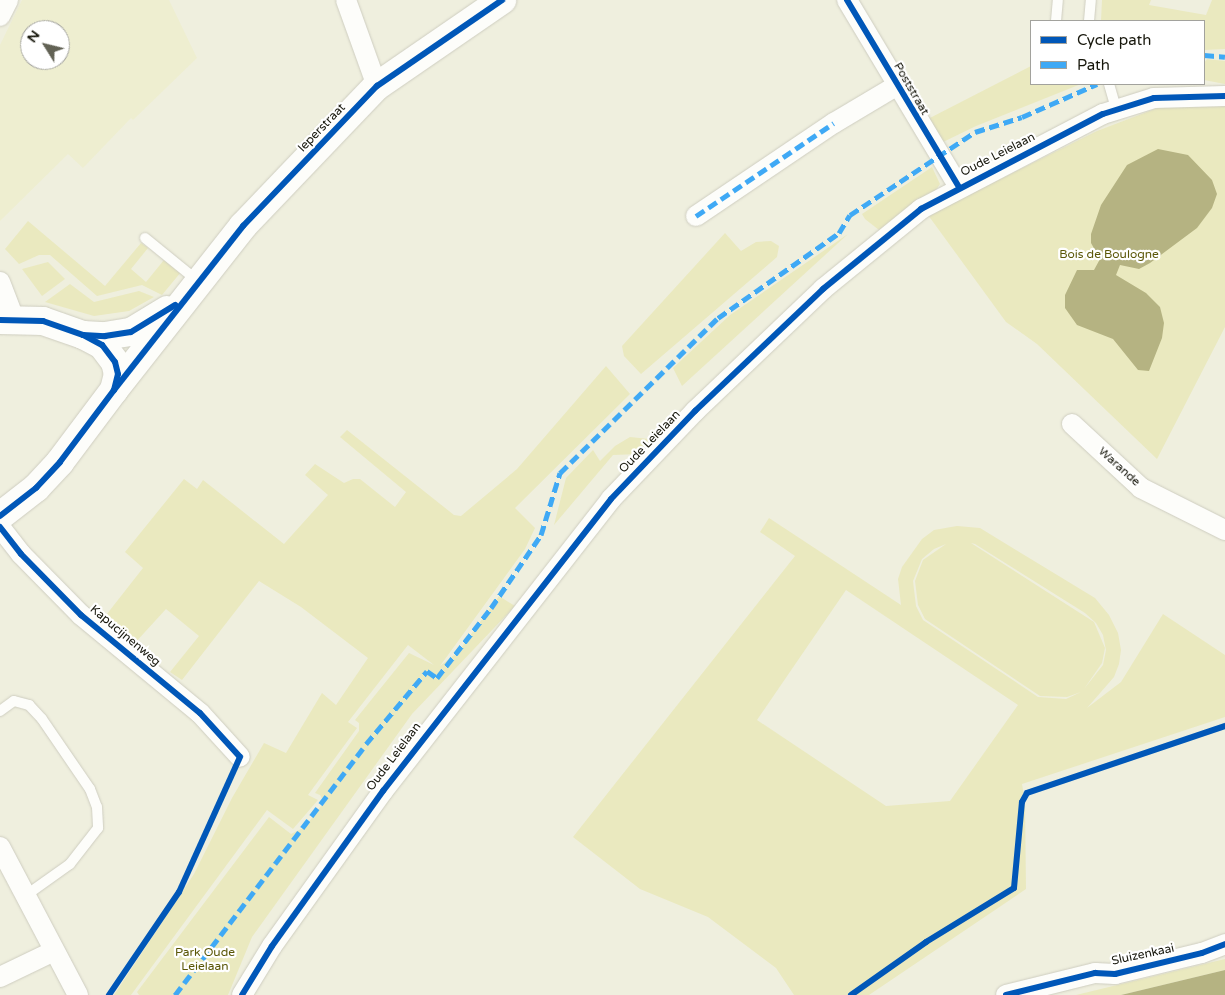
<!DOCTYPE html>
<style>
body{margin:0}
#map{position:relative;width:1225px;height:995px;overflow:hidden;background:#efefde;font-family:"Varela Round",sans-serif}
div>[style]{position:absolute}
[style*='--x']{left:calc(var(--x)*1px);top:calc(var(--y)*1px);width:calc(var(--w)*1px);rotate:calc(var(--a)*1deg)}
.built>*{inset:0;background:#eeeed0}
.green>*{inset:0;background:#eae9bf}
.water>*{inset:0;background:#b5b382}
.roads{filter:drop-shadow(0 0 1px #cecdc0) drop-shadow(0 0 1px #cecdc0)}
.lane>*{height:10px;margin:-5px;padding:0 5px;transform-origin:5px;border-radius:5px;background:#fdfdfa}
.street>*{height:20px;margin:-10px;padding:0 10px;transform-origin:10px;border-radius:10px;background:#fdfdfa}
.secondary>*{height:28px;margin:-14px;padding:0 14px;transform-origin:14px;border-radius:14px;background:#fdfdfa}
.quiet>*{height:5px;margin-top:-2.5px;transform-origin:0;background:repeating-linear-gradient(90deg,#3fa9f5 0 10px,transparent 0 15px)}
.cycleway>*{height:6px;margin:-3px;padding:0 3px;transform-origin:3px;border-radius:3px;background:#0057b8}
span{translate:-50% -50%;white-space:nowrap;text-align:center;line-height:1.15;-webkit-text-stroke:4.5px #fff;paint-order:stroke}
.street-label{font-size:12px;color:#16160b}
.park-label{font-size:12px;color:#5b5708}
.legend{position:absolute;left:1030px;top:20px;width:175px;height:65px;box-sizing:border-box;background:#fff;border:1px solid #a2a29d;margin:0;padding:6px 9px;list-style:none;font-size:15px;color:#16160b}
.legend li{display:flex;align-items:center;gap:10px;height:25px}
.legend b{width:25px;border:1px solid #a2a29d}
.north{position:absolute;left:20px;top:20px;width:50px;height:50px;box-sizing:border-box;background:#fff;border:1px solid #a2a29d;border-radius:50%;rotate:306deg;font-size:14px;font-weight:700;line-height:20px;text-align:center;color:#16160b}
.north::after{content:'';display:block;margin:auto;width:18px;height:22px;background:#626255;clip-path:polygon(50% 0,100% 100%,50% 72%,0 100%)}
</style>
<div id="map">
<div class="built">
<div style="clip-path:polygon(evenodd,22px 0,169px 0,197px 58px,133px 120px,131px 118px,83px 168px,68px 154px,0 221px,0 45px,22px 0,30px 30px,60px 30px,60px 60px,30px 60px,30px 30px)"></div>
</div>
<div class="green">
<div style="clip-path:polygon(1102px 0,1151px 0,1149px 5px,1206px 15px,1212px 0,1225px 0,1225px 49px,1204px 50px,1204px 21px,1101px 21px)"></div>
<div style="clip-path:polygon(1207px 59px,1225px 61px,1225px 84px,1204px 80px,1204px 63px)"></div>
<div style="clip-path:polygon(1031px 66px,1031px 84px,1081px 84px,976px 126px,939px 144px,924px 121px)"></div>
<div style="clip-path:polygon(1225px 104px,1225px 327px,1157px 459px,1037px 344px,1006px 322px,928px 215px,1097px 131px,1160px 107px)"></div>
<div style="clip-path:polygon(932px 167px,940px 184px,934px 193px,879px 230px,865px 219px,862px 214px)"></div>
<div style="clip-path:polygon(28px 221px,105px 286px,141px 243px,148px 248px,131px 269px,146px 282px,164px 260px,181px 272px,162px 295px,142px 285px,97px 296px,50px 255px,39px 255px,19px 264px,5px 249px)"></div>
<div style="clip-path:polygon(725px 233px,741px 251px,756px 242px,771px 241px,779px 246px,777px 257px,641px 374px,624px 356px,622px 346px)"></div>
<div style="clip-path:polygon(848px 234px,682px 386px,673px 368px,730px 315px)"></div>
<div style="clip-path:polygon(48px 262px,65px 279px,42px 296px,22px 269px)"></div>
<div style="clip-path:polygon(70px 284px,94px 302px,139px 291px,154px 297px,129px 311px,94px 316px,45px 302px)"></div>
<div style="clip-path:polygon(606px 366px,630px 394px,515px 508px,535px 528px,525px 549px,440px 666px,458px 652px,499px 596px,515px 606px,412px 714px,252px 937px,228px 995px,139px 995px,137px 992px,269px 817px,291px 834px,305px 827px,324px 802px,320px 795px,315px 793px,359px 731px,359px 723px,355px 720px,409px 653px,434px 665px,408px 645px,348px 722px,357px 728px,308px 795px,318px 800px,293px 829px,267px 810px,131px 995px,114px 995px,194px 874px,232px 798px,264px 743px,286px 753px,322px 693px,336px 705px,368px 658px,301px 607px,259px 581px,182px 680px,170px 672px,199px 636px,166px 609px,134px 644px,103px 619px,143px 568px,125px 552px,184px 479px,197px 489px,203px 480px,284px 544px,328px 495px,305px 475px,315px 464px,344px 483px,353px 479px,360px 479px,395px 507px,406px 492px,340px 437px,347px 430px,454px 515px,461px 516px,517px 469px)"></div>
<div style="clip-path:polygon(630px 437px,649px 439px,640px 454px,613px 455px,554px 525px,566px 478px,593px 450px,600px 461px,615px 446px)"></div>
<div style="clip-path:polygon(evenodd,769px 518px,901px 605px,898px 579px,902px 567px,922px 539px,934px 530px,957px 526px,980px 528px,1095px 598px,1109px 615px,1118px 633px,1121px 650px,1119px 664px,1114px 677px,1087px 708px,1121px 682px,1163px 614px,1225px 655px,1225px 717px,1022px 784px,1025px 802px,1026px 889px,869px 995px,794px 995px,776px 968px,708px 917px,640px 889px,573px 837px,795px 556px,760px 532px,769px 518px,971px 543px,975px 544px,1085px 613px,1096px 623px,1103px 635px,1106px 650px,1103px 665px,1084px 689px,1102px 663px,1105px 648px,1094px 622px,971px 543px,769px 518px,946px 544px,923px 560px,915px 581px,918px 605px,925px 619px,1040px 696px,1067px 697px,1081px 692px,1066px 699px,1038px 697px,923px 620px,916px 606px,913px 581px,922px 559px,934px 549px,946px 544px,769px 518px,846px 590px,1018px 705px,950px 801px,886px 806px,757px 720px,846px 590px)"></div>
<div style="clip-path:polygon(1225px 959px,1225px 970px,1121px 995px,1076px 995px)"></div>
</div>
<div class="water">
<div style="clip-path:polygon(1158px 149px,1188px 155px,1212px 180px,1217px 194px,1212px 208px,1197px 228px,1150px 263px,1139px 269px,1120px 265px,1116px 275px,1146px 293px,1160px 307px,1164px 323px,1162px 338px,1149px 371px,1138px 370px,1113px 339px,1077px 325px,1065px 308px,1065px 295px,1077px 270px,1094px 270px,1100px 259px,1091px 243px,1091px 234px,1101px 205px,1127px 165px)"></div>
<div style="clip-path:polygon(1225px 970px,1225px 995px,1121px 995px)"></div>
</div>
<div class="roads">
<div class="lane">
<div style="--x:1056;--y:21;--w:21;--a:-85"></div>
<div style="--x:1089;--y:21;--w:21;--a:-85"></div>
<div style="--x:1109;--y:84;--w:26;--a:74"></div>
<div style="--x:145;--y:238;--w:68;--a:39.1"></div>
<div style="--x:0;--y:711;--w:17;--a:-36"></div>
<div style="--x:14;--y:701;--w:16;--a:15"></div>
<div style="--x:29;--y:705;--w:19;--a:47"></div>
<div style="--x:42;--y:719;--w:85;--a:55.6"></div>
<div style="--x:90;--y:789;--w:19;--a:69"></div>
<div style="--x:97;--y:807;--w:21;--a:87"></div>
<div style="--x:98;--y:828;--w:46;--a:127.9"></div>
<div style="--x:70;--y:864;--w:55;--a:144.6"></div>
</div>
<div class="street">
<div style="--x:346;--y:0;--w:91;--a:70.2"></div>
<div style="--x:847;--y:0;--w:218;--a:59.1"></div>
<div style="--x:0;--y:16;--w:18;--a:-63"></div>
<div style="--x:696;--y:216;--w:166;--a:-34"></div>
<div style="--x:834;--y:123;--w:72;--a:-30.8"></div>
<div style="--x:0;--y:282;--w:40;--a:69"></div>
<div style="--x:1072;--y:424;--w:94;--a:42.8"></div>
<div style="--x:1141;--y:488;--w:94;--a:26.6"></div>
<div style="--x:0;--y:527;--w:34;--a:52"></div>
<div style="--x:21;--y:554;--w:86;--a:45.5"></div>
<div style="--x:81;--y:615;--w:154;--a:39.5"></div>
<div style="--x:200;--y:713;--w:59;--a:47.7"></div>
<div style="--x:0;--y:847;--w:167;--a:62.2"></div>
<div style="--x:0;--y:977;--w:60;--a:-25.7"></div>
<div style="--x:242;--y:995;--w:57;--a:-58.5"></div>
<div style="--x:272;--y:946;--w:191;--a:-54.4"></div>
<div style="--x:383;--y:791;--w:370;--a:-52"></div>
<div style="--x:611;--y:499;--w:122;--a:-46.3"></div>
<div style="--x:695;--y:411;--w:177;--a:-43.6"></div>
<div style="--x:823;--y:289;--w:127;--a:-39.2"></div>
<div style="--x:921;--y:209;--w:205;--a:-27.6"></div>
<div style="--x:1103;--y:114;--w:53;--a:-17.4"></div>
<div style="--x:1154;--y:98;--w:71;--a:-1.6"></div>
<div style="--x:1006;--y:995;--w:92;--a:-13.9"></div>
<div style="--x:1095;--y:973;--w:20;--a:3"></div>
<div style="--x:1115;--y:974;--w:89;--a:-13.6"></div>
<div style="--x:1202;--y:953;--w:25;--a:-21"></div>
</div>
<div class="secondary">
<div style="--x:0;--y:320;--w:43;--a:1.3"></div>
<div style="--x:43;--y:321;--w:42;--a:19.3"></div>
<div style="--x:83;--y:335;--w:22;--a:3"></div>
<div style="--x:105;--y:336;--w:26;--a:-9"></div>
<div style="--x:131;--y:332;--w:42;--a:-31.4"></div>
<div style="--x:114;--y:390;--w:209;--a:-51.8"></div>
<div style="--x:243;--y:226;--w:194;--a:-46.3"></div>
<div style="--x:377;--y:86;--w:152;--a:-34.5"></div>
<div style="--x:0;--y:516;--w:46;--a:-37.9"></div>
<div style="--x:36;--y:488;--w:35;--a:-47"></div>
<div style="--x:60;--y:462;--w:90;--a:-53.1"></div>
<div style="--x:114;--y:390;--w:16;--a:-76"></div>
<div style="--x:118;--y:374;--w:12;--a:-104"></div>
<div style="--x:115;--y:362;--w:21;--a:-127"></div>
<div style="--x:102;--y:345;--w:21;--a:-152"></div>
</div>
</div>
<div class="quiet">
<div style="--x:1204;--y:55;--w:21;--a:5"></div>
<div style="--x:696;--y:216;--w:166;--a:-34"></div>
<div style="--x:175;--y:995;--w:315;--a:-52.7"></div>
<div style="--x:366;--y:744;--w:95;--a:-50.1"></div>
<div style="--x:427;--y:671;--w:12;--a:35"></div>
<div style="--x:437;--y:678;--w:88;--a:-52.4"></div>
<div style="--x:491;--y:608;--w:88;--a:-55.6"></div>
<div style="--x:541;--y:535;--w:65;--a:-73"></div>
<div style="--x:560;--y:473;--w:221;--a:-44.5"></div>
<div style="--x:718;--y:318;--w:148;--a:-35.1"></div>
<div style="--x:839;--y:233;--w:21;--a:-59"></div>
<div style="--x:850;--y:215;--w:150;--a:-33.6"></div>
<div style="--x:975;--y:132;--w:49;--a:-17.7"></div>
<div style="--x:1022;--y:117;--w:82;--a:-23.7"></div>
</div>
<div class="cycleway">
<div style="--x:847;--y:0;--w:218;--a:59.1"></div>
<div style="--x:0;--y:320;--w:43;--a:1.3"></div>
<div style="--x:43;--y:321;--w:42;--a:19.3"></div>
<div style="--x:83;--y:335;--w:22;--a:3"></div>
<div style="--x:105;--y:336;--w:26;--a:-9"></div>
<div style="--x:131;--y:332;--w:52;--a:-31.5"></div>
<div style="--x:114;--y:390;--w:209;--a:-51.8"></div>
<div style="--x:243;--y:226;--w:194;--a:-46.3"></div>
<div style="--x:377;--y:86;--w:152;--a:-34.5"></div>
<div style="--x:0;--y:516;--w:46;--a:-37.9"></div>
<div style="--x:36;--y:488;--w:35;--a:-47"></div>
<div style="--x:60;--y:462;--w:90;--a:-53.1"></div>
<div style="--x:114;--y:390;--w:16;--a:-76"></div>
<div style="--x:118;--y:374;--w:12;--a:-104"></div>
<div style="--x:115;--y:362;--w:21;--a:-127"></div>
<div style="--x:102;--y:345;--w:21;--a:-152"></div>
<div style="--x:0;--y:527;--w:34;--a:52"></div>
<div style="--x:21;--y:554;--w:86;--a:45.5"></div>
<div style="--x:81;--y:615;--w:154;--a:39.5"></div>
<div style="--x:200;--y:713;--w:59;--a:47.7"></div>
<div style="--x:240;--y:757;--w:148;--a:114.3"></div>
<div style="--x:179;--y:892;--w:125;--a:124.2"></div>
<div style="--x:242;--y:995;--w:57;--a:-58.5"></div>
<div style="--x:272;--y:946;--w:191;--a:-54.4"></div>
<div style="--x:383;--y:791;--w:370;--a:-52"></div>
<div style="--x:611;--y:499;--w:122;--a:-46.3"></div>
<div style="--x:695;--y:411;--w:177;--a:-43.6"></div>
<div style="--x:823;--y:289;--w:127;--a:-39.2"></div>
<div style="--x:921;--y:209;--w:205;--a:-27.6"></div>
<div style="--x:1103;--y:114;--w:53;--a:-17.4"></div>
<div style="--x:1154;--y:98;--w:71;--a:-1.6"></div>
<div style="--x:851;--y:995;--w:92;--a:-35.2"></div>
<div style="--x:926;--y:942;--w:103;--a:-31.5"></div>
<div style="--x:1014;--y:888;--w:86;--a:-84.7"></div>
<div style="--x:1022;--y:802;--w:10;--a:-61"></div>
<div style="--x:1027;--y:793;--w:209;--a:-18.7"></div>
<div style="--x:1006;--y:995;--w:92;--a:-13.9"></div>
<div style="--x:1095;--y:973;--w:20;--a:3"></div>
<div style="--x:1115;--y:974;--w:89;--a:-13.6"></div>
<div style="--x:1202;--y:953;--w:25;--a:-21"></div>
</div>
<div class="street-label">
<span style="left:911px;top:89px;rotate:60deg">Poststraat</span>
<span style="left:322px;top:128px;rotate:-46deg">Ieperstraat</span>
<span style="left:998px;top:155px;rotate:-27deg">Oude Leielaan</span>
<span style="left:650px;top:442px;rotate:-46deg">Oude Leielaan</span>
<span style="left:1119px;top:467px;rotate:42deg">Warande</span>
<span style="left:125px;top:636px;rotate:40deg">Kapucijnenweg</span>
<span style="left:394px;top:757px;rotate:-53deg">Oude Leielaan</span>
<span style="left:1143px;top:955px;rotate:-12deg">Sluizenkaai</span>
</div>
<div class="park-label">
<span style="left:1109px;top:255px">Bois de Boulogne</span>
<span style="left:205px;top:960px">Park Oude<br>Leielaan</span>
</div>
<ul class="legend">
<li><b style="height:6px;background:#0057b8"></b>Cycle path</li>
<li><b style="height:6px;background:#3fa9f5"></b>Path</li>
</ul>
<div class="north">N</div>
</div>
